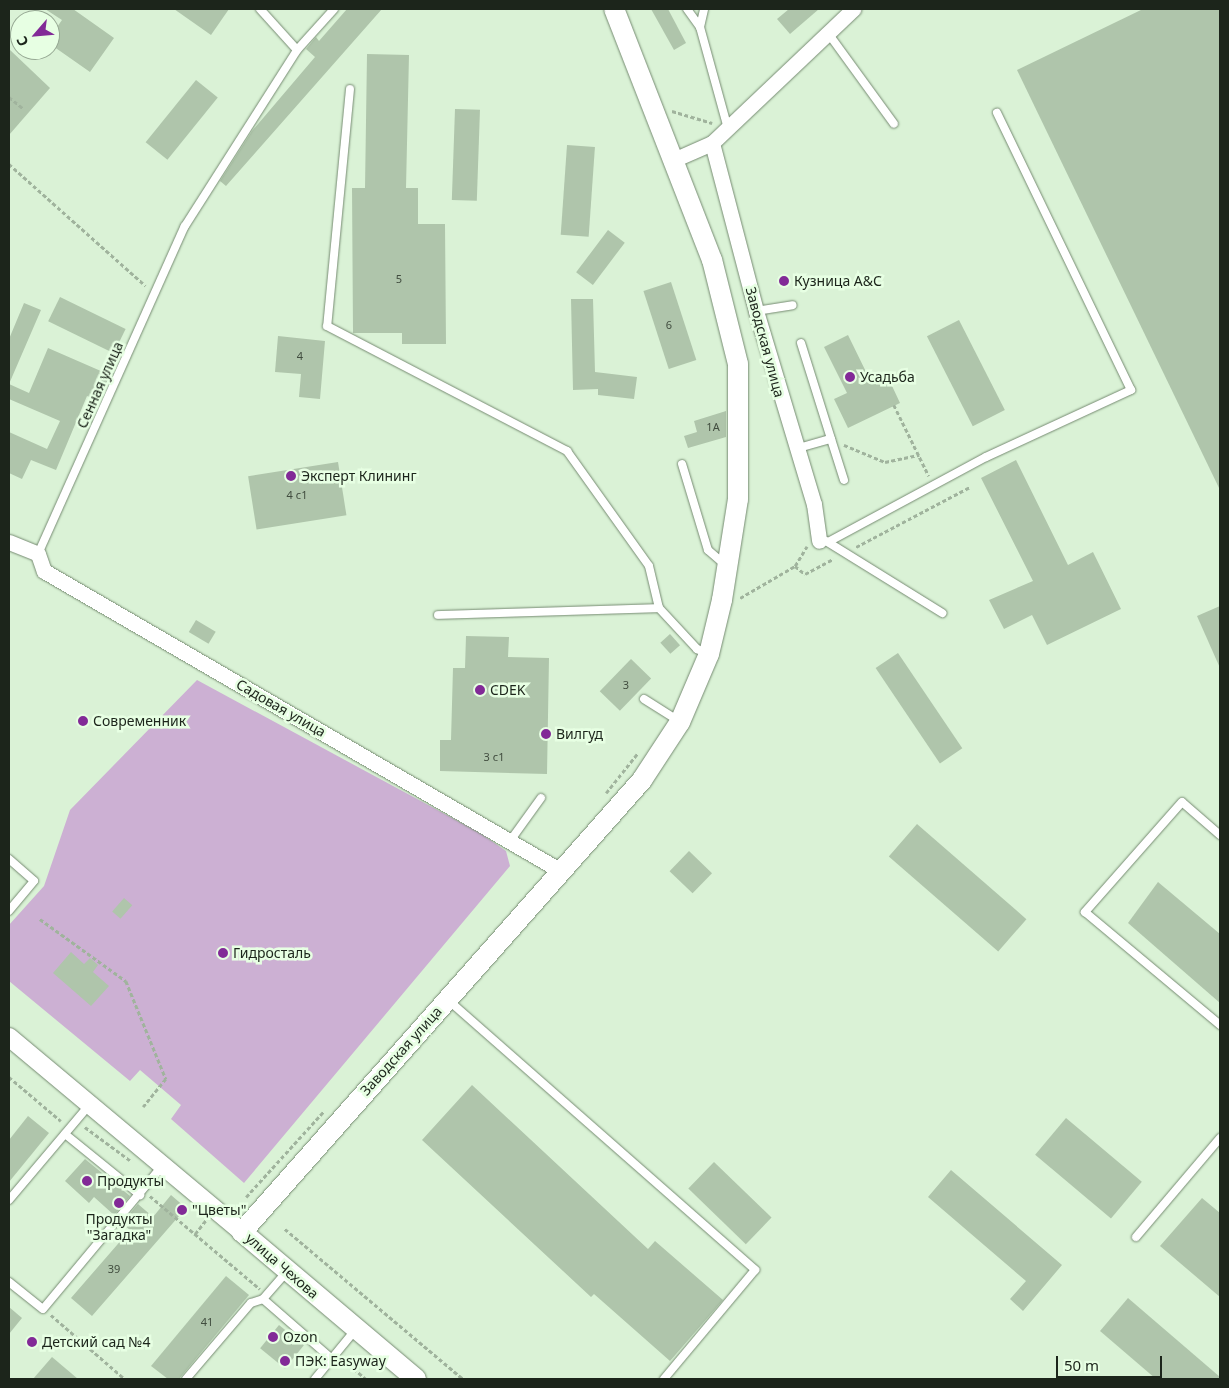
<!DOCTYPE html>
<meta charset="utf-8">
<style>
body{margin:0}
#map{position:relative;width:1229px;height:1388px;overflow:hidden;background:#daf2d6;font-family:"Noto Sans",sans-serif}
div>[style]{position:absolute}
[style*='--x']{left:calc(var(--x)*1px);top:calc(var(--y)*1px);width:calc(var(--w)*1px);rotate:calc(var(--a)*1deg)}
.green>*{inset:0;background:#ccb0d3}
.building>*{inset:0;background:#afc5ab;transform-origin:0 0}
.path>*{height:2.5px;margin-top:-1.25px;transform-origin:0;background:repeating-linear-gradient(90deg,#a0b39d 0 4px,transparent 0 6.5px)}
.roads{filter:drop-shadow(0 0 1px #768b72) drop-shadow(0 0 1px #768b72)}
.service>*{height:8px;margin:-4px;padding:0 4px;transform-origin:4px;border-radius:4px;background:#fff}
.minor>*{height:15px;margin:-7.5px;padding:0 7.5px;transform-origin:7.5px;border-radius:7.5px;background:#fff}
.tertiary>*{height:18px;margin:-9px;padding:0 9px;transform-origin:9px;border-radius:9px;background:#fff}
.secondary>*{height:20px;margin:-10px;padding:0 10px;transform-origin:10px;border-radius:10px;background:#fff}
.dots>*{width:14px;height:14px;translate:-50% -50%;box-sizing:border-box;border:2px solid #e7ffe3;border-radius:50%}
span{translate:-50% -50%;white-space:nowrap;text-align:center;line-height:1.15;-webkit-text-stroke:5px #e7ffe3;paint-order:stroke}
.number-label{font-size:11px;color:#414d3f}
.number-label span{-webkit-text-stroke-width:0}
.poi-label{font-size:14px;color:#1c251b}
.left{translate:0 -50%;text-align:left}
.street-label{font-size:14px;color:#1c251b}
.frame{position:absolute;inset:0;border:10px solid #1c251b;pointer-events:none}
.north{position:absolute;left:10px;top:10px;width:50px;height:50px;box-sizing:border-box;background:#e7ffe3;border:1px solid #96a893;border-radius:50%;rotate:243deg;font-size:14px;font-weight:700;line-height:20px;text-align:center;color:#1c251b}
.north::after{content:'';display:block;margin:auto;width:18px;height:22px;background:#822a97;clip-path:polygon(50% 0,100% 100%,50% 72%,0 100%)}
.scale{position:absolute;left:1056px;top:1356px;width:106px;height:22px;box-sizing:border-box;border:2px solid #1c251b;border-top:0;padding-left:6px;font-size:15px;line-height:18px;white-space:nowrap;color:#1c251b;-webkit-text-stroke:4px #e7ffe3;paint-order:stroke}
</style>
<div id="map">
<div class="green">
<div style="clip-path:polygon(197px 680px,480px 833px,506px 851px,510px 866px,244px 1183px,171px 1119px,181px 1105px,140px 1070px,130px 1081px,9px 981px,9px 925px,44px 886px,70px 810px)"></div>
</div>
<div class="building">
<div style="clip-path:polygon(45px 9px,73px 9px,114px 38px,90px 72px,50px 44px,50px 37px,62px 20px)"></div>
<div style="clip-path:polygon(174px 9px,229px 9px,211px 35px)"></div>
<div style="clip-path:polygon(347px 9px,382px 9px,226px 186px,220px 181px,252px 131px,315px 57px,306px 49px,316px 37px,319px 41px)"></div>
<div style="clip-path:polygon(651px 9px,668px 9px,686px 43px,674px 50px)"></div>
<div style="clip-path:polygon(789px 9px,819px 9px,790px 34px,777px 19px)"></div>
<div style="clip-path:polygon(1143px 9px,1220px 9px,1220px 490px,1017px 70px)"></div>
<div style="clip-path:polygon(9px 49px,50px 88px,9px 135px)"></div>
<div style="clip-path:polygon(367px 54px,409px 55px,406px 188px,418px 188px,418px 224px,445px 224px,446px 344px,402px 344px,402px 333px,353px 333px,352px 188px,365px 188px)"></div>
<div style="left:196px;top:80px;width:28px;height:80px;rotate:39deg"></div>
<div style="left:455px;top:109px;width:25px;height:91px;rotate:2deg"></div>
<div style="left:567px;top:145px;width:28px;height:90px;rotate:4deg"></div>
<div style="left:608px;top:230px;width:21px;height:53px;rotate:37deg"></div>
<div style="left:671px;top:282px;width:82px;height:29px;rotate:72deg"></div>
<div style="left:60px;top:297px;width:73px;height:27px;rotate:26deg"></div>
<div style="clip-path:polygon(571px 299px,593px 299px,595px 372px,637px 377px,634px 399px,598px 395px,598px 389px,573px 390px)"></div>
<div style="clip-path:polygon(24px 303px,41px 310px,9px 384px,29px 393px,48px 348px,110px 375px,99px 401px,87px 396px,56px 470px,31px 460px,22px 479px,9px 473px,9px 432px,47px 449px,60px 421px,9px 399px,9px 339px)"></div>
<div style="left:959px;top:320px;width:101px;height:36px;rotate:63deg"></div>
<div style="clip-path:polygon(848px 335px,870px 380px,886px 373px,900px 403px,848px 428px,834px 399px,847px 393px,824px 347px)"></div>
<div style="clip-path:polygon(278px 336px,325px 341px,320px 399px,299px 397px,301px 374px,275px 372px)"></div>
<div style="clip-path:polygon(726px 411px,726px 437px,688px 448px,684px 436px,697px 432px,694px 421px)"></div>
<div style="clip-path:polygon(1016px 460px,1068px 565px,1093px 552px,1121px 609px,1047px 645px,1032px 615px,1004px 629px,989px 600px,1033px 581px,981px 478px)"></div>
<div style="left:338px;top:462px;width:54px;height:91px;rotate:81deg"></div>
<div style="clip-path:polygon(1220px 606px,1220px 668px,1197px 616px)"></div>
<div style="left:196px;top:620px;width:23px;height:14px;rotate:31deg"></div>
<div style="left:670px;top:634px;width:15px;height:13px;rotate:48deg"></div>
<div style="clip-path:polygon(466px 636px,509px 637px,508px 657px,549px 658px,547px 774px,440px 771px,440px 740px,451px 740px,453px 668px,465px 668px)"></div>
<div style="left:898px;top:653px;width:115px;height:27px;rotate:56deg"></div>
<div style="left:631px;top:659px;width:28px;height:45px;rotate:44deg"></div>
<div style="left:917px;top:824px;width:145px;height:43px;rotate:41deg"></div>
<div style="left:689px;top:851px;width:32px;height:28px;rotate:44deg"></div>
<div style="clip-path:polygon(1158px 882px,1220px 934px,1220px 1003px,1128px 923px)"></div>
<div style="left:124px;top:898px;width:11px;height:18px;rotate:41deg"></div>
<div style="clip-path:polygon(71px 952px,84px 964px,90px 958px,98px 965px,93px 972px,109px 986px,91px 1006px,53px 973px)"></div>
<div style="clip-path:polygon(472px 1085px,648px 1249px,655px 1241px,723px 1300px,670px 1361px,594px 1294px,591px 1297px,422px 1140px)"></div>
<div style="clip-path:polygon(28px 1116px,49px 1133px,9px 1182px,9px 1140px)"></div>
<div style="left:1066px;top:1118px;width:99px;height:48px;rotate:40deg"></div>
<div style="clip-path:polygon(85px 1159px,130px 1196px,114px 1215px,94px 1197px,89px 1203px,65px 1181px)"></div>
<div style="left:714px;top:1162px;width:80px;height:37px;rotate:44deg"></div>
<div style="clip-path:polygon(951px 1170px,1062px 1265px,1023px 1311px,1010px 1299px,1026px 1281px,928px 1197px)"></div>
<div style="clip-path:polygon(171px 1195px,186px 1208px,92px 1316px,71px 1298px,130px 1230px,122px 1223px,138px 1204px,153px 1217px)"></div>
<div style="clip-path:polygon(1202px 1198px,1220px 1213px,1220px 1297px,1160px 1246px)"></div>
<div style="clip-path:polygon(226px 1276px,249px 1295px,179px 1379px,168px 1379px,151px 1366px)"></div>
<div style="clip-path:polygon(1128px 1298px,1220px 1377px,1220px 1379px,1156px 1379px,1100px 1331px)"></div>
<div style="clip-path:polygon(9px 1307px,22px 1318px,9px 1334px)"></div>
<div style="left:279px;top:1325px;width:32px;height:30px;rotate:39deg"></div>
<div style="clip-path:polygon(52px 1357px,78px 1379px,33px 1379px)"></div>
</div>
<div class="path">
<div style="--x:9;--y:97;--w:19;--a:39"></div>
<div style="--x:672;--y:111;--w:42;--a:16.7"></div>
<div style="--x:9;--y:164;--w:183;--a:41.7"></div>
<div style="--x:894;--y:405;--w:79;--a:63.8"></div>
<div style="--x:844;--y:445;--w:44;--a:22.5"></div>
<div style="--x:885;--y:462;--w:35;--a:-12"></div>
<div style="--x:856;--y:547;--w:129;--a:-27.8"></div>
<div style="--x:795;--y:566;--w:13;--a:39"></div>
<div style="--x:805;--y:574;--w:32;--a:-28"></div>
<div style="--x:740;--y:598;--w:64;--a:-30.2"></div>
<div style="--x:795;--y:566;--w:23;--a:-59"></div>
<div style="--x:606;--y:793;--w:50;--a:-51.5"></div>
<div style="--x:40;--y:919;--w:106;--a:35.8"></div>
<div style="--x:126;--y:981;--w:106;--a:67.8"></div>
<div style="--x:166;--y:1079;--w:36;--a:129"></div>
<div style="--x:9;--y:1077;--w:68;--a:40.2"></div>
<div style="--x:85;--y:1127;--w:57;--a:36.5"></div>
<div style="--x:150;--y:1196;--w:144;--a:40.2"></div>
<div style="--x:246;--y:1197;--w:116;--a:-47.8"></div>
<div style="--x:285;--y:1229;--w:233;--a:40.1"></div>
<div style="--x:195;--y:1234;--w:18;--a:-52"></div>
<div style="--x:51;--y:1315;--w:98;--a:40.9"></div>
<div style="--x:344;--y:1360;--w:29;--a:41"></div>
</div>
<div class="roads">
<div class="service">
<div style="--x:260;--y:9;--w:55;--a:47.9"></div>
<div style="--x:687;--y:9;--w:22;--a:54"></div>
<div style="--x:700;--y:27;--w:106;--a:74.6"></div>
<div style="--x:700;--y:27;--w:18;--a:-77"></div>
<div style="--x:828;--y:33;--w:112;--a:54"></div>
<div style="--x:350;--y:89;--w:238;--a:95.5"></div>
<div style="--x:327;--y:326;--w:271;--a:27.5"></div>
<div style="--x:567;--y:451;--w:141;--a:54.5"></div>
<div style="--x:649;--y:566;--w:43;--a:76.6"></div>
<div style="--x:659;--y:608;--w:56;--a:47.2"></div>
<div style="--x:697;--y:649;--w:13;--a:23"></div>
<div style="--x:756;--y:311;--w:37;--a:-9"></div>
<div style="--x:801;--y:343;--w:101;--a:72.6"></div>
<div style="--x:795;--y:449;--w:37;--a:-16"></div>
<div style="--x:831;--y:439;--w:43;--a:72.4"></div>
<div style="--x:682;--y:464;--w:90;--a:73.2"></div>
<div style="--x:708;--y:550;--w:23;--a:41"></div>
<div style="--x:826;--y:541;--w:137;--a:31.8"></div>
<div style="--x:830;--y:541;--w:177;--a:-28.3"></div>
<div style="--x:986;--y:457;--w:160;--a:-24.8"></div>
<div style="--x:1131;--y:390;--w:308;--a:-115.8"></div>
<div style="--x:38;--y:554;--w:359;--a:-65.9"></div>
<div style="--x:185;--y:226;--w:209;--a:-57.5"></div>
<div style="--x:297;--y:50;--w:55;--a:-47.9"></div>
<div style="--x:438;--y:615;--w:221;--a:-1.8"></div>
<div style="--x:644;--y:699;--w:41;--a:32.2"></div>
<div style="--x:1220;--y:835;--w:50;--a:-139"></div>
<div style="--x:1182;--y:802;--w:147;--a:131.4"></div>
<div style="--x:1085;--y:912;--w:176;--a:39.9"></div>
<div style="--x:510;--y:841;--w:53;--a:-54.2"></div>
<div style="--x:9;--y:859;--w:33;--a:41"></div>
<div style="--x:34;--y:881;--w:39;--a:130"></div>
<div style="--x:448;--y:1000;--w:409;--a:41.3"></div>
<div style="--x:755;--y:1270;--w:142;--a:129.9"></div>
<div style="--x:65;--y:1134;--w:97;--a:39.1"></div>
<div style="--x:9;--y:1200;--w:126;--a:-49.8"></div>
<div style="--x:1136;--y:1237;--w:130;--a:-49.7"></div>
<div style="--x:9;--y:1282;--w:43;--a:38.5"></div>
<div style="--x:43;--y:1309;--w:187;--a:-50.2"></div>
<div style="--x:263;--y:1299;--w:91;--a:41"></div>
<div style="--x:186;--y:1379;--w:100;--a:-49.5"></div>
<div style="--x:251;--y:1303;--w:13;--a:-18"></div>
<div style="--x:263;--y:1299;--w:37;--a:-49"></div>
<div style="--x:315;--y:1379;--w:65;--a:-50.6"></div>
</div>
<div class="minor">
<div style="--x:712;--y:143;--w:174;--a:75.3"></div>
<div style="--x:756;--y:311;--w:202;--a:73.3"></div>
<div style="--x:814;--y:504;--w:37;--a:82"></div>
<div style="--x:671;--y:161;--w:45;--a:-23.7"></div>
<div style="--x:712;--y:143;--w:195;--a:-43.5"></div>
<div style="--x:9;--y:542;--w:31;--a:22"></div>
<div style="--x:38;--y:554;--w:18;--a:71"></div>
<div style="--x:44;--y:571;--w:598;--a:30.13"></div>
</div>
<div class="tertiary">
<div style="--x:9;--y:1037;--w:304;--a:39.9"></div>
</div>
<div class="secondary">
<div style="--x:416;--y:1379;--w:228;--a:-139.8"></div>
<div style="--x:242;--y:1232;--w:604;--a:-48.49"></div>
<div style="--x:642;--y:780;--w:69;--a:-56.8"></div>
<div style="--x:680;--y:722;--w:74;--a:-66.9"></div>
<div style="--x:709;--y:654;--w:56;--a:-76.5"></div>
<div style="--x:722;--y:600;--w:102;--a:-81"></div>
<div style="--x:738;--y:499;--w:135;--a:-90"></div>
<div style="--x:738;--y:364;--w:107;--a:-104"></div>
<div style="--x:712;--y:260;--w:269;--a:-111.3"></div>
</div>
</div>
<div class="dots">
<div style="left:784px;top:281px;background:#822a97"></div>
<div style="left:850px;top:377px;background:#822a97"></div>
<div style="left:291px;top:476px;background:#822a97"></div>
<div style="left:480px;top:690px;background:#822a97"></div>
<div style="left:83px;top:721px;background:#822a97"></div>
<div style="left:546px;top:734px;background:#822a97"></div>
<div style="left:223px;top:953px;background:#822a97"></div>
<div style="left:87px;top:1181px;background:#822a97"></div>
<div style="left:119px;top:1203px;background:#822a97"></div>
<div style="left:182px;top:1210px;background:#822a97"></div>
<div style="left:273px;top:1337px;background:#822a97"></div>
<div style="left:32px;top:1342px;background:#822a97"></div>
<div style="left:285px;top:1361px;background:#822a97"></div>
</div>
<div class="number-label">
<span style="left:399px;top:279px">5</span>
<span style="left:669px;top:325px">6</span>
<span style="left:300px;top:356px">4</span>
<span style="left:713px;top:427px">1А</span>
<span style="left:297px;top:495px">4 с1</span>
<span style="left:626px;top:685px">3</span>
<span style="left:494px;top:757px">3 с1</span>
<span style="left:114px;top:1269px">39</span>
<span style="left:207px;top:1322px">41</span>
</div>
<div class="poi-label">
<span class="left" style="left:794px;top:281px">Кузница А&amp;С</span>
<span class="left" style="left:860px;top:377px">Усадьба</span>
<span class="left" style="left:301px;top:476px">Эксперт Клининг</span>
<span class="left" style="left:490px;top:690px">CDEK</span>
<span class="left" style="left:93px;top:721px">Современник</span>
<span class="left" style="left:556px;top:734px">Вилгуд</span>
<span class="left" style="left:233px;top:953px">Гидросталь</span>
<span class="left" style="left:97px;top:1181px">Продукты</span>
<span class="left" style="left:192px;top:1210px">"Цветы"</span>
<span style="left:119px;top:1227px">Продукты<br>"Загадка"</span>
<span class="left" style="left:283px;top:1337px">Ozon</span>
<span class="left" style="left:42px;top:1342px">Детский сад №4</span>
<span class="left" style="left:295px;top:1361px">ПЭК: Easyway</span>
</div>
<div class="street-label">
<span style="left:765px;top:342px;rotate:75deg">Заводская улица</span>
<span style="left:100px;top:385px;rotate:-66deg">Сенная улица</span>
<span style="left:281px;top:708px;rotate:30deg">Садовая улица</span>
<span style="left:401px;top:1051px;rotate:-48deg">Заводская улица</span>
<span style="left:282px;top:1266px;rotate:41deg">улица Чехова</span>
</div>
<div class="frame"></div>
<div class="north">С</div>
<div class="scale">50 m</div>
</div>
